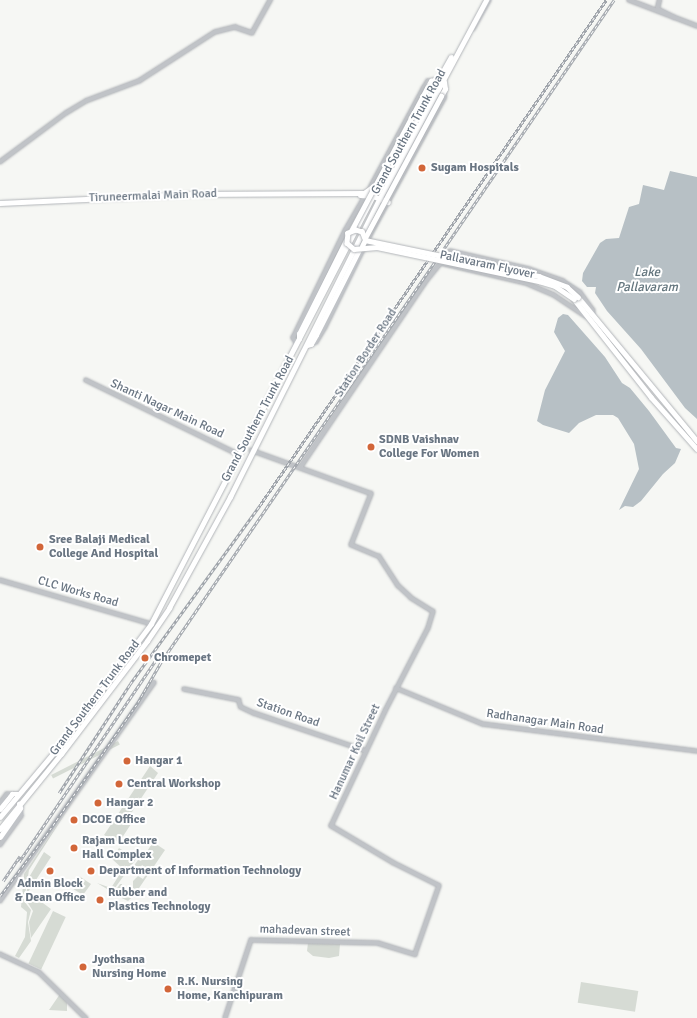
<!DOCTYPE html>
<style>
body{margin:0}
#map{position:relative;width:697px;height:1018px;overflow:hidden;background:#f6f7f4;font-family:Signika,sans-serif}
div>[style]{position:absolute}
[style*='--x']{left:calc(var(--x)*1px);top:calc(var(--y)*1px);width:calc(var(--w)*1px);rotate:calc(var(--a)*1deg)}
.green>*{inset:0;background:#d6dbd4;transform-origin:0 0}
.water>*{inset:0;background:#b7c0c5}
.roads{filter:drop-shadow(0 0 1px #b2b5b9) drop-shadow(0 0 1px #b2b5b9)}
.minor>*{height:3.5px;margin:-1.75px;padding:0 1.75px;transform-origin:1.75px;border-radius:1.75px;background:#c0c3c7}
.major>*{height:4.5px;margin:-2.25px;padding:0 2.25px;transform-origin:2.25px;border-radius:2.25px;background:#fff}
.rail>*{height:2.5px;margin-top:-1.25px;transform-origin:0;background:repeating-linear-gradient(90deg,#fff 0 3px,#a0a5ab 0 6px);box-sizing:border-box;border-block:1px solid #a0a5ab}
.bridges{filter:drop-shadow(0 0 1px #b2b5b9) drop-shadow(0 0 1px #b2b5b9)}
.major-bridge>*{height:4.5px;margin:-2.25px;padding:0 2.25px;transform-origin:2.25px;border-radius:2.25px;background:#fff}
.dots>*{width:11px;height:11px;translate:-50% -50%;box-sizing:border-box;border:2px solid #fff;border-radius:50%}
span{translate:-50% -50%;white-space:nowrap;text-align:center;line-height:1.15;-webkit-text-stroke:4px #fff;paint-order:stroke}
.street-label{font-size:12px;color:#697582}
.poi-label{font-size:12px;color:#697582;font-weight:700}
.left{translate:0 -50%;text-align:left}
.water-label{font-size:13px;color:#64767e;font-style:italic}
</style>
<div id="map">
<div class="green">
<div style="left:118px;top:741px;width:4px;height:75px;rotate:63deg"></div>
<div style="clip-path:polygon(150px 766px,158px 773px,128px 818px,133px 821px,118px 844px,104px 835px)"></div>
<div style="clip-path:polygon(72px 803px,29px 870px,24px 901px,31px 910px,28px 922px,31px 941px,19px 958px,15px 956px,25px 937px,27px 912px,21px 907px,24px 874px)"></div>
<div style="clip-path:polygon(153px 842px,165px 850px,135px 894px,128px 901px,113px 894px,120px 884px,122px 884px,122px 895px,133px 894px,133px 881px,138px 876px,143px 879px,149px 870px,142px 865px,138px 871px,133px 867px,138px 860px,141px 861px)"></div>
<div style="clip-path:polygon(119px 848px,136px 859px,112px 892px,97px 883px,111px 888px,123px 869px,112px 859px)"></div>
<div style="clip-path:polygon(44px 852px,51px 857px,28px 892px,51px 909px,31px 938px,29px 922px,33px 911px,26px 900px,28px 879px)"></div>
<div style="clip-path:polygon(79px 876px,91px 884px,83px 895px,70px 887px)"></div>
<div style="left:53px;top:911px;width:14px;height:58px;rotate:25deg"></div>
<div style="clip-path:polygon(308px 943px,340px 944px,339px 956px,329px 958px,313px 956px,307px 951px)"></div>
<div style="left:581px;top:982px;width:58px;height:21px;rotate:9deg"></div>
<div style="clip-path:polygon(60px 994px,67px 1003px,67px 1011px,49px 1010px)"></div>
</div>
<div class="water">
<div style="clip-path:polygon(670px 171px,697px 177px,697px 419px,685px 408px,641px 349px,607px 311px,595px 293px,596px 287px,587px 287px,582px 281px,583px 273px,600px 243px,606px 239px,619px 238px,629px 207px,639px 204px,643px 185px,664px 190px)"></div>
<div style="clip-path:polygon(563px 314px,568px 315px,605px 357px,622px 383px,630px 388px,649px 411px,676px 448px,681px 449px,675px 463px,663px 474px,641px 501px,633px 507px,625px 506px,619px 510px,639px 469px,634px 444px,618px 418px,613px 415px,596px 415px,579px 423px,569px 433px,543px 425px,537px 421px,545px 390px,565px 351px,554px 332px,558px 318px)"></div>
</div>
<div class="roads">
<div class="minor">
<div style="--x:629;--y:0;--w:73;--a:20.9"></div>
<div style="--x:660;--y:0;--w:9;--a:103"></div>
<div style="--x:658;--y:9;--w:18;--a:27"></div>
<div style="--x:473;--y:29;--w:33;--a:-61"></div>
<div style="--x:0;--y:162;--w:82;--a:-36.6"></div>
<div style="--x:66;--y:113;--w:23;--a:-31"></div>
<div style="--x:86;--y:101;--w:57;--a:-20.7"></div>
<div style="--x:139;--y:81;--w:90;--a:-32.8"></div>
<div style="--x:215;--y:32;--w:21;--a:-14"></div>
<div style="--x:235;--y:27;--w:18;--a:19"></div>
<div style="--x:252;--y:33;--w:38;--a:-61"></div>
<div style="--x:370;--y:188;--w:112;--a:-61.8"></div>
<div style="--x:423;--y:89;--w:9;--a:-58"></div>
<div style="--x:428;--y:81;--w:3;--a:0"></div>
<div style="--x:441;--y:263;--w:87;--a:13.2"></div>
<div style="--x:526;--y:283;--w:30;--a:23"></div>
<div style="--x:554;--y:295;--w:43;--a:33.7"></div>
<div style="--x:297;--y:344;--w:7;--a:-124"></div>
<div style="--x:293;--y:338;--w:119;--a:-64.1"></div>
<div style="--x:345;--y:231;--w:44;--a:-59.9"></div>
<div style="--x:311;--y:344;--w:5;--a:-22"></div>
<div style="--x:316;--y:342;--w:17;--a:-59"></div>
<div style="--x:325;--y:327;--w:102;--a:-63.9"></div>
<div style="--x:370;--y:235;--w:156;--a:-61.6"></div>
<div style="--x:444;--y:98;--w:8;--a:-83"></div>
<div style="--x:86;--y:380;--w:171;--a:26"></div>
<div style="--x:300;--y:468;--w:225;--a:-56"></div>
<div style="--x:426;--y:281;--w:38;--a:-51"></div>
<div style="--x:450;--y:251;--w:81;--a:12.8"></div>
<div style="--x:529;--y:269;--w:36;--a:19"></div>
<div style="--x:563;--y:281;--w:20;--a:33"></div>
<div style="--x:580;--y:292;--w:22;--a:54"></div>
<div style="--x:593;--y:310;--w:6;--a:81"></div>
<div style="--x:0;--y:580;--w:157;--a:16.2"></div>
<div style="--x:396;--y:688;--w:94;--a:22.5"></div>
<div style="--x:483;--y:724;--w:216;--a:7.2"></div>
<div style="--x:184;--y:689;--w:56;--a:11.3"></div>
<div style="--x:239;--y:700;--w:7;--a:74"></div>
<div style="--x:241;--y:707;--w:14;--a:25"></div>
<div style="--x:254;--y:713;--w:118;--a:18.7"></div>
<div style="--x:0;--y:803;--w:11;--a:-52"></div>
<div style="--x:7;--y:794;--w:5;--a:0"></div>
<div style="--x:0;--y:845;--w:36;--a:-54"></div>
<div style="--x:21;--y:816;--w:8;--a:-97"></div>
<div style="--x:0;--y:901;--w:267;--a:-54.8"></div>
<div style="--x:0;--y:954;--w:43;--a:24.8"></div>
<div style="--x:39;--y:972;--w:66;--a:44.4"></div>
<div style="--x:225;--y:1018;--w:82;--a:-71.6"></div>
<div style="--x:251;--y:940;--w:127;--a:1.4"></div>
<div style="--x:378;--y:943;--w:39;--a:17"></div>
<div style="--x:415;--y:954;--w:72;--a:-70.6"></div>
<div style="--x:439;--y:886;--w:51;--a:-153.4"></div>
<div style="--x:393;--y:863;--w:72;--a:-149.2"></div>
<div style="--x:331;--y:826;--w:127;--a:-64.8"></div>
<div style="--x:385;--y:711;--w:93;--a:-62.6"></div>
<div style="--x:428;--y:628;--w:17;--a:-73"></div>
<div style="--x:433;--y:612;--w:26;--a:-148"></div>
<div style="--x:411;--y:598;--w:18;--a:-137"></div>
<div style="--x:398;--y:586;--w:35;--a:-123"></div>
<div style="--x:379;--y:557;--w:30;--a:-157"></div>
<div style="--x:351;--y:545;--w:55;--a:-68.6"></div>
<div style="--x:371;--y:494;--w:127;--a:-160.1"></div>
</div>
<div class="major">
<div style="--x:427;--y:88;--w:8;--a:-60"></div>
<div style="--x:431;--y:81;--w:7;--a:-16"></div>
<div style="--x:441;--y:96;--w:8;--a:-60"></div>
<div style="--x:445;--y:89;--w:7;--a:-98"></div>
<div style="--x:360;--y:195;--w:13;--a:4"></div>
<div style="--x:373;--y:196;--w:16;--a:22"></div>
<div style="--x:0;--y:203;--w:193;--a:-2.7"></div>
<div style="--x:193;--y:194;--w:171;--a:-0.3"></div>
<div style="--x:364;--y:193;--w:14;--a:-36"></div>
<div style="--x:578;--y:297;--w:187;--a:50.4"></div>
<div style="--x:574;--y:299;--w:125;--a:51.8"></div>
<div style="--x:651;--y:397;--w:69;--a:48.5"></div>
<div style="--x:299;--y:339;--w:5;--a:-90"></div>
<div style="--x:299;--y:334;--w:105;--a:-63.4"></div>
<div style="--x:307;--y:345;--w:4;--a:-14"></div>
<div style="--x:311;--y:344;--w:10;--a:-61"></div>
<div style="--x:316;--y:335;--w:97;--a:-63.2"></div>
<div style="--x:0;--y:809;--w:19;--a:-51"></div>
<div style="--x:12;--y:794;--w:6;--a:0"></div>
<div style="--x:0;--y:817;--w:95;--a:-50.1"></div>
<div style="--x:61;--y:744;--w:150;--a:-53.1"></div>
<div style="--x:151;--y:624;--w:482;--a:-62.6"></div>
<div style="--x:373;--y:196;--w:159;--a:-60.7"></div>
<div style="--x:0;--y:829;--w:97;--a:-50.9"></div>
<div style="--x:61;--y:754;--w:142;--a:-52.7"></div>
<div style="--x:147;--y:641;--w:40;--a:-56"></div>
<div style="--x:169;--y:608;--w:127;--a:-61.2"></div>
<div style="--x:230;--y:497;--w:335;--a:-63.4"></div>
<div style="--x:380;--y:198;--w:225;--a:-61.8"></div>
<div style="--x:0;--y:837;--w:35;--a:-55"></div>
<div style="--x:20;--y:808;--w:4;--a:-104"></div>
</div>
</div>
<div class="rail">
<div style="--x:59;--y:793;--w:130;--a:-56.9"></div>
<div style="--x:130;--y:684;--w:221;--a:-54"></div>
<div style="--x:260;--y:505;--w:612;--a:-55.58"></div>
<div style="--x:19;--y:862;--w:250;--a:-55.9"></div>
<div style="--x:3;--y:881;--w:30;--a:-56"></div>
<div style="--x:0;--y:896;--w:76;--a:-53"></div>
<div style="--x:46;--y:835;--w:162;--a:-55.3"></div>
<div style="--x:138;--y:702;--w:46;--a:-60.1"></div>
<div style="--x:161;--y:662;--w:802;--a:-55.62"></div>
</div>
<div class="bridges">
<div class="major-bridge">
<div style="--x:351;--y:231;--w:162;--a:-62"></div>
<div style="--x:365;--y:238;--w:161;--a:-61.8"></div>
<div style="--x:365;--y:240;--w:178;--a:11.7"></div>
<div style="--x:539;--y:276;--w:30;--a:21"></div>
<div style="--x:567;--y:287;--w:15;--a:42"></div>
<div style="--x:362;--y:246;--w:7;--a:-63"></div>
<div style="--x:365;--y:240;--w:9;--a:-111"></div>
<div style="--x:362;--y:232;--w:6;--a:-162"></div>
<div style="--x:356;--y:230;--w:9;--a:159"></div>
<div style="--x:348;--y:233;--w:10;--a:96"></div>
<div style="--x:347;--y:243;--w:9;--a:41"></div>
<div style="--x:354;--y:249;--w:23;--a:-5"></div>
<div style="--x:377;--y:247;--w:166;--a:11.9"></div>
<div style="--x:539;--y:281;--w:17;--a:17"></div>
<div style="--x:555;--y:286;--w:23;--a:34"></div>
</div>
</div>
<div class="dots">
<div style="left:422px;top:168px;background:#d26639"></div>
<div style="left:371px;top:447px;background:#d26639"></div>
<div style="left:40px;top:547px;background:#d26639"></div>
<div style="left:145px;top:658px;background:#d26639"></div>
<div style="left:127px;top:761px;background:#d26639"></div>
<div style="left:119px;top:784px;background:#d26639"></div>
<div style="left:98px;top:803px;background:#d26639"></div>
<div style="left:74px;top:820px;background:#d26639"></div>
<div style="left:74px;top:848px;background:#d26639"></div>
<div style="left:50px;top:871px;background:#d26639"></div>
<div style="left:91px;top:871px;background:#d26639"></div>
<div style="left:100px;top:900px;background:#d26639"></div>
<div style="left:83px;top:967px;background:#d26639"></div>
<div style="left:168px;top:989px;background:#d26639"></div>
</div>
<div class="street-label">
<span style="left:409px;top:132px;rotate:-61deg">Grand Southern Trunk Road</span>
<span style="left:153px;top:196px;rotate:-2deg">Tiruneermalai Main Road</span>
<span style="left:487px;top:265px;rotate:12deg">Pallavaram Flyover</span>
<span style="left:366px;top:353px;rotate:-57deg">Station Border Road</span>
<span style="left:167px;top:409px;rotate:25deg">Shanti Nagar Main Road</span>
<span style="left:258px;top:419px;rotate:-62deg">Grand Southern Trunk Road</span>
<span style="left:78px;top:592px;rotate:16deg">CLC Works Road</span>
<span style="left:95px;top:698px;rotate:-53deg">Grand Southern Trunk Road</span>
<span style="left:288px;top:713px;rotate:19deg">Station Road</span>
<span style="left:545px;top:722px;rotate:8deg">Radhanagar Main Road</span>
<span style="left:355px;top:752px;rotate:-65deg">Hanumar Koil Street</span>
<span style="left:305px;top:931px;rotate:2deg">mahadevan street</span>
</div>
<div class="poi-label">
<span class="left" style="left:431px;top:168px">Sugam Hospitals</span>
<span class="left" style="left:379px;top:447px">SDNB Vaishnav<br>College For Women</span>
<span class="left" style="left:49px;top:547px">Sree Balaji Medical<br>College And Hospital</span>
<span class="left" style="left:154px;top:658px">Chromepet</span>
<span class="left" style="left:135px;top:761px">Hangar 1</span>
<span class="left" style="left:127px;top:784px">Central Workshop</span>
<span class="left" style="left:106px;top:803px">Hangar 2</span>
<span class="left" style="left:82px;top:820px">DCOE Office</span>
<span class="left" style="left:82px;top:848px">Rajam Lecture<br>Hall Complex</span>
<span class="left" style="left:99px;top:871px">Department of Information Technology</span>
<span style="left:50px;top:891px">Admin Block<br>&amp; Dean Office</span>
<span class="left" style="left:108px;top:900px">Rubber and<br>Plastics Technology</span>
<span class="left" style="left:92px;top:967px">Jyothsana<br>Nursing Home</span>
<span class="left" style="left:177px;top:989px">R.K. Nursing<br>Home, Kanchipuram</span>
</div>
<div class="water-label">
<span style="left:647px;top:280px">Lake<br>Pallavaram</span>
</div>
</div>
